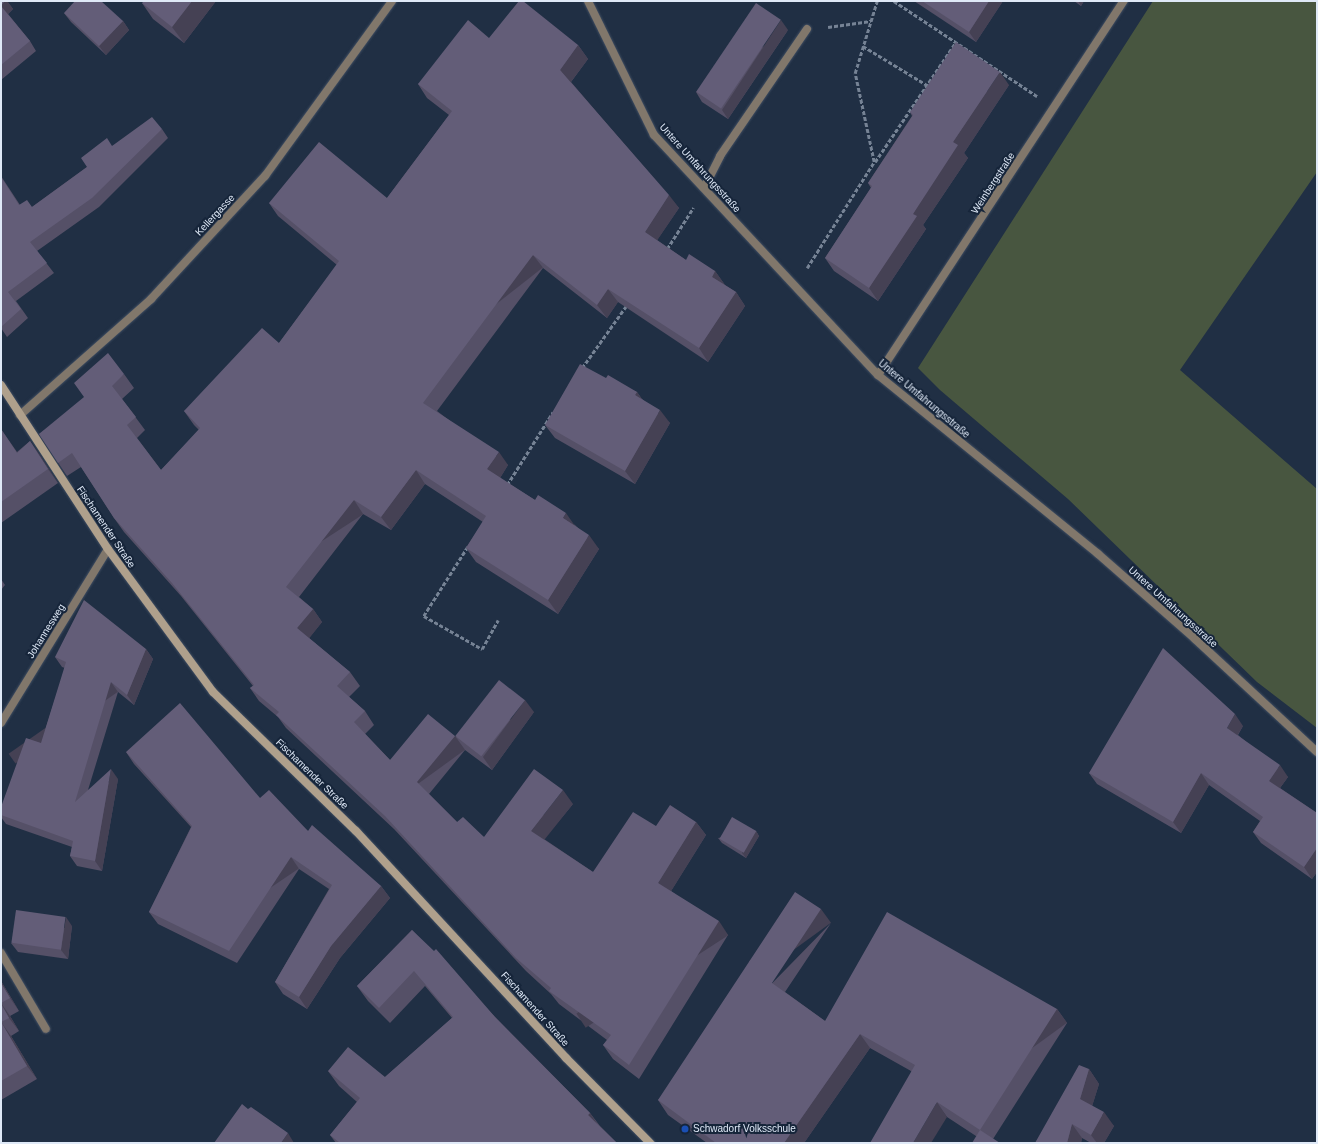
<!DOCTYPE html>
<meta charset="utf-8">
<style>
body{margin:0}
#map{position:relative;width:1318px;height:1144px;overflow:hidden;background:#202f44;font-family:Helvetica,sans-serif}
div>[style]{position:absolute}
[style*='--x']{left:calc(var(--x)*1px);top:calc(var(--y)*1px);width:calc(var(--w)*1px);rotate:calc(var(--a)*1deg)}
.green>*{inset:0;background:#485640}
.path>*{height:2.5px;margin-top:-1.25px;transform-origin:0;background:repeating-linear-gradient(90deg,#768395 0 4px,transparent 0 6px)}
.roads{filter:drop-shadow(0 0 1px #3f4d61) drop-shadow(0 0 1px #3f4d61)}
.service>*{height:8px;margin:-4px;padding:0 4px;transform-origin:4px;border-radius:4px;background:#81776b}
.minor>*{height:8px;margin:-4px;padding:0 4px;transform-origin:4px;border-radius:4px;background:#81776b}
.secondary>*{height:8px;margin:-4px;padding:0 4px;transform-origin:4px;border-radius:4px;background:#afa08c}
.wall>*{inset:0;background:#555067}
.shaded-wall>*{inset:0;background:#454154;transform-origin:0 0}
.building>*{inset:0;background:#635d78;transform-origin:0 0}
.dots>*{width:11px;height:11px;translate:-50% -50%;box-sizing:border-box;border:2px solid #16253a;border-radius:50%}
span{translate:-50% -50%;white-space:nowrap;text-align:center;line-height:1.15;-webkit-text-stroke:4px #16253a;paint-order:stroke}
.street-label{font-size:10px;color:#dfe9f7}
.poi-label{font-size:10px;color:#dfe9f7}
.left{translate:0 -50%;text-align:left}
.frame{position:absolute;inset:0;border:2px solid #dfe9f7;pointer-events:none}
</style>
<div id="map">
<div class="green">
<div style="clip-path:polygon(1153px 1px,1317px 1px,1317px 172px,1180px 370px,1317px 489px,1317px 728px,1257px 682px,1068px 499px,940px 390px,918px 368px)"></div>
</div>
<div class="path">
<div style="--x:894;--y:1;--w:172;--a:33.6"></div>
<div style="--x:828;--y:27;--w:43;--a:-7.9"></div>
<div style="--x:863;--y:46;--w:75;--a:31.4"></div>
<div style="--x:875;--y:162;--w:145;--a:-56"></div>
<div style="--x:667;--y:249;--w:49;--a:-57.6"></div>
<div style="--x:807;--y:268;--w:125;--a:-57.7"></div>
<div style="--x:874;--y:162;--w:91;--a:-102.1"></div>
<div style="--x:855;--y:73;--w:75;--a:-73"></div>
<div style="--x:582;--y:368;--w:77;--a:-54.5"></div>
<div style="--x:507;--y:485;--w:86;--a:-57.8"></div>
<div style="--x:468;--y:547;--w:82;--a:122.5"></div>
<div style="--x:424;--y:616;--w:67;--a:29.6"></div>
<div style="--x:482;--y:649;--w:33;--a:-61"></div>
</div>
<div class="roads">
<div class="service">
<div style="--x:704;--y:188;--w:36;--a:-63"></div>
<div style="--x:720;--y:156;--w:154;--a:-55.6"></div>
</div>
<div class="minor">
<div style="--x:588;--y:1;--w:149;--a:63.8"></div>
<div style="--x:654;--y:135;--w:328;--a:47"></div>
<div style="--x:878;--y:375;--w:284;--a:39.1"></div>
<div style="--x:1098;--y:554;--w:129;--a:41.2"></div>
<div style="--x:1195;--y:639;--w:166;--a:42.8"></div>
<div style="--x:878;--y:375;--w:448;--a:-56.7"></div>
<div style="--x:20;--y:415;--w:175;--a:-41.5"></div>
<div style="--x:151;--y:299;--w:168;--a:-47.2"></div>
<div style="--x:265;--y:176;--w:216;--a:-54"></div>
<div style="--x:1;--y:723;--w:204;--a:-58.4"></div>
<div style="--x:1;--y:953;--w:88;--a:59.4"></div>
</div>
<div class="secondary">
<div style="--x:1;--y:385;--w:196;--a:56.9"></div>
<div style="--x:108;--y:549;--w:177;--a:53.7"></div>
<div style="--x:213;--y:692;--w:199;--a:44.2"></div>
<div style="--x:356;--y:831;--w:309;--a:47.2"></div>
<div style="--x:566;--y:1058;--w:120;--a:45.3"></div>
</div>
</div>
<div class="wall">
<div style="clip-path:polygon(1px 1px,7px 1px,13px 9px,8px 14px,30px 41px,36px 51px,1px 80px)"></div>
<div style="clip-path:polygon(216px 1px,184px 43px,153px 19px,142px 3px)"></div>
<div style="clip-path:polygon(914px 1px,1003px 1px,976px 42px)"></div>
<div style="clip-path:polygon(1074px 1px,1084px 1px,1081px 6px)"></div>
<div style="clip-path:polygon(64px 13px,123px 21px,129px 30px,106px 55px,71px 22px)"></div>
<div style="clip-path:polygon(788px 30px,728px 119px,702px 102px,696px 92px)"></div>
<div style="clip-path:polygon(489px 38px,578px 45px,588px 59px,571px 82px,679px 208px,657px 240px,686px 260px,715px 271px,725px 285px,736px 292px,745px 306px,708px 362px,618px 302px,607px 318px,543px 268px,437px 411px,508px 465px,500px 478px,575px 525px,599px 549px,558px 614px,476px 562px,466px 548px,483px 522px,425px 484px,391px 530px,363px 514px,299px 597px,313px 609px,322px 622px,309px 638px,350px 672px,360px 686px,349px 697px,365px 711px,374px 725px,365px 734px,390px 760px,455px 736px,456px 737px,534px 712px,492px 770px,465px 750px,429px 794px,457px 822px,484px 837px,573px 804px,544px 839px,593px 872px,656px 826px,696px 822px,706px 835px,671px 891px,728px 935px,639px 1079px,613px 1059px,603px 1045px,607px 1040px,559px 1004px,551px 994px,526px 971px,394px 829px,286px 728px,278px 717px,259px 701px,250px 688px,253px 686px,181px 596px,124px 532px,114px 518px,81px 467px,67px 476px,39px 434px,124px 374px,134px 388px,122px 399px,145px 430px,137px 438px,161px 470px,199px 430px,194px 425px,184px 411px,279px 343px,337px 265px,278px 216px,269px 203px,387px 198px,449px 115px,427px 98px,418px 84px)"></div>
<div style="clip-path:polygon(1009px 85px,964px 153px,968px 158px,923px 225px,926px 229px,878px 301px,834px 271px,825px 258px,871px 188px,868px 183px,912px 116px,910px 112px)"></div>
<div style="clip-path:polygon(162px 129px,168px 138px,99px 207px,37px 251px,54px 273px,16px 301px,28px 318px,7px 337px,1px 328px,1px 176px,20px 205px,32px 207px,87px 167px,112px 146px)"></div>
<div style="clip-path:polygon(606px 378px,637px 392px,642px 399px,670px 423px,635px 484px,555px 438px,545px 425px)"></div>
<div style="clip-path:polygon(1px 429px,17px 452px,30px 441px,58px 483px,1px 523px)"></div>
<div style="clip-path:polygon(1px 579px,5px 585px,1px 590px)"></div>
<div style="clip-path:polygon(146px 649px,153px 659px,134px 705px,118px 692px,88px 790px,118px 779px,102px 871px,77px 866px,70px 856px,72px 847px,6px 824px,1px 817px,1px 807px,41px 743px,65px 668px,62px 667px,55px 657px)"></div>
<div style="clip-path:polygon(1243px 726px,1238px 735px,1288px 777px,1280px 788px,1317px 813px,1317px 872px,1312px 879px,1261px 843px,1253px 832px,1260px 821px,1209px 785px,1181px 833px,1097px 784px,1089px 773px)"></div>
<div style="clip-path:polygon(126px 752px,260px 798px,308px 831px,381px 886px,390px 898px,340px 958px,307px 1009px,283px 994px,275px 982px,329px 889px,299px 869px,237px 963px,158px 924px,149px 912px,191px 827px,134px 764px)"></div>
<div style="clip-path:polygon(756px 831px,759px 836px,746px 858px,722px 843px,718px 838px)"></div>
<div style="clip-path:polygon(831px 923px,785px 992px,825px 1021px,1057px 1009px,1067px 1023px,993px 1139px,976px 1136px,947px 1117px,911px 1071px,870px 1048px,804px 1143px,707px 1143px,668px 1115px,658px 1100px)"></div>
<div style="clip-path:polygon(72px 926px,68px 959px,18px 952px,11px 943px)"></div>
<div style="clip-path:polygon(412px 930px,495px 1017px,590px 1113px,600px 1126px,617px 1143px,336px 1143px,330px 1135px,357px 1102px,339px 1086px,328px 1071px,385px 1077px,452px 1018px,425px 986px,390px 1023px,368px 1001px,357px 986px)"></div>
<div style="clip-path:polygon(1px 981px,19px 1011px,10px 1016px,19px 1031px,11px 1036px,37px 1079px,1px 1100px)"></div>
<div style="clip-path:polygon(1089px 1069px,1099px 1084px,1092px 1106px,1114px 1126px,1104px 1143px,1091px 1143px,1082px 1138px,1081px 1143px,1035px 1143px)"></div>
</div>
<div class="shaded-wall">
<div style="clip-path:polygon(5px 1px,7px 1px,13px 9px,7px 15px,1px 6px)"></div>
<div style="clip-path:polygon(192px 1px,216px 1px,184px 43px,172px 27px)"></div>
<div style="clip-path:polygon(989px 1px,1003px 1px,976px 42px,969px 32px)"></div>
<div style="clip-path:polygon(1078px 1px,1084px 1px,1081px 6px)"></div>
<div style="clip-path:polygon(781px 20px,788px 30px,728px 119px,722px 110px)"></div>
<div style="clip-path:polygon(123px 21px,129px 30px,106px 55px,99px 46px)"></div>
<div style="clip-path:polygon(578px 45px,588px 59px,570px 83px,560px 70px)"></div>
<div style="clip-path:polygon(1000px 72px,1009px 85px,964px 153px,968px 158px,923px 225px,926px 229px,878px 301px,869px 288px,913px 214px,953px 142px)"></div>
<div style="clip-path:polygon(669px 195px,679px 208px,654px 245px,645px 232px)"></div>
<div style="left:533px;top:255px;width:16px;height:184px;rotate:52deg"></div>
<div style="clip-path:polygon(715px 271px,725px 285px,712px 277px)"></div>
<div style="clip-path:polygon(608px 289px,618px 302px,607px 318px,597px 305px)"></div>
<div style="clip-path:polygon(736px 292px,745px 306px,708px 362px,699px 348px)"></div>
<div style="clip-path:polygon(637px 392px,646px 405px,635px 395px)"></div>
<div style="clip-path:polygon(660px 410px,670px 423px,635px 484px,625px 471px)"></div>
<div style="clip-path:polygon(30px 441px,40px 455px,58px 483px,48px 469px)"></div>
<div style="clip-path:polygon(499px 452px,508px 465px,497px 483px,487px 469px)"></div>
<div style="clip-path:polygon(416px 470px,425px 484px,391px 530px,381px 517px)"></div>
<div style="left:354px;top:500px;width:17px;height:110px;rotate:57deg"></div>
<div style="clip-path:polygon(566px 513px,575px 526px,563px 518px)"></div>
<div style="clip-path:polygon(589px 535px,599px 549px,558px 614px,548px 600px)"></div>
<div style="clip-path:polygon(313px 609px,322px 622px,307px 641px,297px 628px)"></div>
<div style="clip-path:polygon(146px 649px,153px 659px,134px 705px,127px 695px)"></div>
<div style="left:111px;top:682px;width:12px;height:125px;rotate:55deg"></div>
<div style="clip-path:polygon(525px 700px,534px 712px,492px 770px,483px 757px)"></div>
<div style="clip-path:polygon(1235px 714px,1243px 726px,1235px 739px,1227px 728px)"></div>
<div style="left:455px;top:736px;width:17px;height:60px;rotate:54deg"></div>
<div style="clip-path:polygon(1280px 765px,1288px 777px,1277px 792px,1269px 781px)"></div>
<div style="clip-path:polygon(111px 769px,118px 779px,102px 871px,95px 861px)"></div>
<div style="clip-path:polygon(1201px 773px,1209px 785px,1181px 833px,1173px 822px)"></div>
<div style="clip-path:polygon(563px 790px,573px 804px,541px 844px,531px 831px)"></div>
<div style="clip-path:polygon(696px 822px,706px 835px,668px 896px,658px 883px)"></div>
<div style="clip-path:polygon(756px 831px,759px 836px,746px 858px,742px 853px)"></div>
<div style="clip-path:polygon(1317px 848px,1317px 872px,1312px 879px,1304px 867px)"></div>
<div style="left:291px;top:857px;width:14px;height:113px;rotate:56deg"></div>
<div style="clip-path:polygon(381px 886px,390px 898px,340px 958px,307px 1009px,299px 997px,331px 946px)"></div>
<div style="left:821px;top:909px;width:17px;height:89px;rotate:54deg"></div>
<div style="clip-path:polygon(66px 917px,72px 926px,68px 959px,61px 950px)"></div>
<div style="left:719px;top:921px;width:17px;height:170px;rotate:57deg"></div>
<div style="clip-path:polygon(1px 981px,19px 1011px,10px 998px,1px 983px)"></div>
<div style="clip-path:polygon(1px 1003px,10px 1016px,19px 1031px,9px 1018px)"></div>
<div style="left:1057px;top:1009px;width:17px;height:143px;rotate:54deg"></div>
<div style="clip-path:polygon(1px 1022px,11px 1036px,37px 1079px,27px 1066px)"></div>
<div style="clip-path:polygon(860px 1034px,870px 1048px,804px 1143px,784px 1143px)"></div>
<div style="clip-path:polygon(1089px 1069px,1099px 1084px,1090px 1113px,1080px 1099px)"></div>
<div style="clip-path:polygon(937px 1102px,947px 1117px,931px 1143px,913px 1143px)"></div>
<div style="clip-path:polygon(1104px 1112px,1114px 1126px,1104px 1143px,1097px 1143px,1091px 1135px)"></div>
<div style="clip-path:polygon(590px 1113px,600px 1128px,588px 1115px)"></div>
<div style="clip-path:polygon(1072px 1124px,1082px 1138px,1081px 1143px,1067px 1143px)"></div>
<div style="clip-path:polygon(288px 1133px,294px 1143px,281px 1143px)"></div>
</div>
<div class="building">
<div style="clip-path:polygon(1px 1px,5px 1px,1px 5px)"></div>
<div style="clip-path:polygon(75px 1px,101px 1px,123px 21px,99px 46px,64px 13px)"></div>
<div style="clip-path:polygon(144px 1px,192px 1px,172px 27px,142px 3px)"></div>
<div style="clip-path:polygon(519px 1px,523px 1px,578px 45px,560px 70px,669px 195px,645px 232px,686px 260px,689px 254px,715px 271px,712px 277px,736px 292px,699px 348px,608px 289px,597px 305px,533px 255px,423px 403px,499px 452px,487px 469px,535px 500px,538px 495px,566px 513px,563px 518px,589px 535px,548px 600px,466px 548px,486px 516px,416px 470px,381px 517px,354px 500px,286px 587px,313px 609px,297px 628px,350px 672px,337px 686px,365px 711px,354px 722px,390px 760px,428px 714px,455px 736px,417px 782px,457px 822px,463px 817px,484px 837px,534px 769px,563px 790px,531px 831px,593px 872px,633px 812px,656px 826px,670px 805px,696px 822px,658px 883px,719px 921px,629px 1065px,603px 1045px,611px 1035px,549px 991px,551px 988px,516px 958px,385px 816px,276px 715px,279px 712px,250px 688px,254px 685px,172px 583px,114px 518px,72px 453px,58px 463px,39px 434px,84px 397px,74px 383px,108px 353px,124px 374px,112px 386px,136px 417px,127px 425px,161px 470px,200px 428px,184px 411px,262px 328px,279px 343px,339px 261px,269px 203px,319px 142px,387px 198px,452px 111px,418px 84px,468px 20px,489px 38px)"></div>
<div style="clip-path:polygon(922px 1px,989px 1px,969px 32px)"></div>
<div style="left:756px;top:3px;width:30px;height:107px;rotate:34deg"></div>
<div style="clip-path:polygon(1px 6px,30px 41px,1px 65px)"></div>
<div style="clip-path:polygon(956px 42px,1000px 72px,953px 142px,958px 145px,913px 214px,917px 216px,869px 288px,825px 258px,872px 186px,868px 183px,913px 115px,910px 112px)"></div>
<div style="clip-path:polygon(152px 117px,162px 129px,92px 198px,30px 242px,47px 263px,8px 292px,21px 309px,1px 327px,1px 177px,19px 205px,27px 200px,32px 207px,87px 167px,81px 158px,107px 138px,112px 146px)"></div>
<div style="clip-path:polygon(580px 364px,606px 378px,608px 375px,637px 392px,635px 395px,660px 410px,625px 471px,545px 425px)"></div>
<div style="clip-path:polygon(1px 429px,17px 453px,30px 441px,48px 469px,1px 502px)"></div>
<div style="clip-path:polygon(84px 600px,146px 649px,127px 695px,111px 682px,75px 802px,111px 769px,95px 861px,70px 856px,73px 841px,1px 815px,1px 807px,26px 738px,41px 743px,66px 662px,55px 657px)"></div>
<div style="clip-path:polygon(1163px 648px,1235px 714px,1227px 728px,1280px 765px,1269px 781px,1317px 813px,1317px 848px,1304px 867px,1253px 832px,1263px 817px,1201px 773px,1173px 822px,1089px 773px)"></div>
<div style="left:499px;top:680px;width:33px;height:71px;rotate:38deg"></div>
<div style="clip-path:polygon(180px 703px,260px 798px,269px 790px,308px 831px,312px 825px,381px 886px,331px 946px,299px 997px,275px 982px,332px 885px,291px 857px,229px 951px,149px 912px,192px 826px,126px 752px)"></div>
<div style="left:732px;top:817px;width:28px;height:25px;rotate:30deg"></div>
<div style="clip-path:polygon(795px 892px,821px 909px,772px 983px,825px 1021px,887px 912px,1057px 1009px,980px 1130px,937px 1102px,913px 1143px,870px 1143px,915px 1065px,860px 1034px,784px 1143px,716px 1143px,658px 1100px)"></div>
<div style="left:16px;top:910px;width:50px;height:33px;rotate:8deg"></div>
<div style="clip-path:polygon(412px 930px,434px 951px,436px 949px,495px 1017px,590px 1113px,588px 1115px,617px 1143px,340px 1143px,330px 1135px,360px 1098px,328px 1071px,348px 1047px,385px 1077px,453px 1017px,414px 971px,379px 1008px,357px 986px)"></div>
<div style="clip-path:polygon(1px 983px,10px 998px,1px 1003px)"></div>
<div style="clip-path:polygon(1px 1004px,9px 1018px,1px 1022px,27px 1066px,1px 1081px)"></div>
<div style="clip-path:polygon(1079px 1065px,1089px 1069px,1080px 1099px,1104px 1112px,1091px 1135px,1072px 1124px,1067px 1143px,1035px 1143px)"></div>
<div style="clip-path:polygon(242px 1104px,248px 1109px,251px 1107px,288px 1133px,281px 1143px,214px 1143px)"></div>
<div style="clip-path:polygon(980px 1130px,1000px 1143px,972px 1143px)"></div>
</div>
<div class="dots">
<div style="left:685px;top:1129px;background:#1a4fb4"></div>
</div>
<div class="street-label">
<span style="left:700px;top:168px;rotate:48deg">Untere Umfahrungsstraße</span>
<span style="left:993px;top:183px;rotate:-57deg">Weinbergstraße</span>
<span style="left:215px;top:215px;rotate:-47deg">Kellergasse</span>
<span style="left:924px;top:399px;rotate:40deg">Untere Umfahrungsstraße</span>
<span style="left:106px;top:527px;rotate:56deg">Fischamender Straße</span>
<span style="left:1173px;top:607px;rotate:42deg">Untere Umfahrungsstraße</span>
<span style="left:46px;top:631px;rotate:-58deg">Johannesweg</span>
<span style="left:312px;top:774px;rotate:44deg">Fischamender Straße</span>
<span style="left:535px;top:1009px;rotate:48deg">Fischamender Straße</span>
</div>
<div class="poi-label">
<span class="left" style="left:693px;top:1129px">Schwadorf Volksschule</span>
</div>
<div class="frame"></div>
</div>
